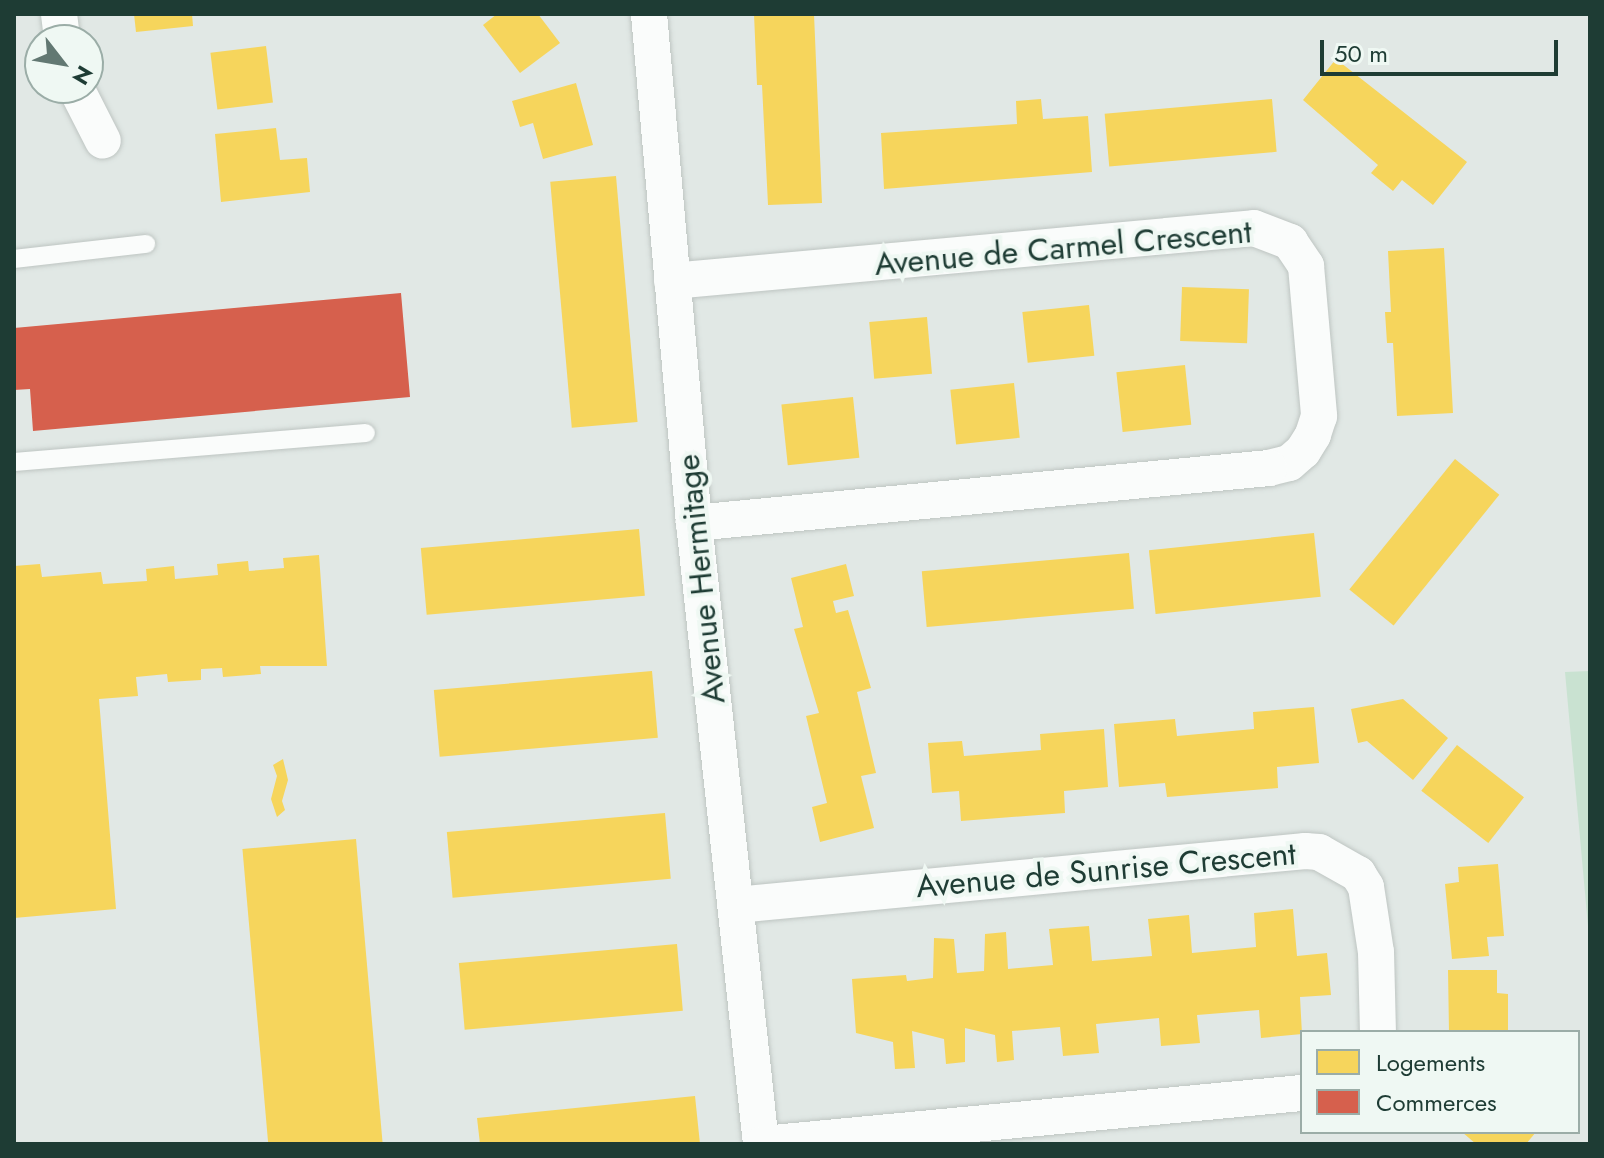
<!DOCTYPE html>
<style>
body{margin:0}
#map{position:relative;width:1604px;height:1158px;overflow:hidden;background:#e1e8e5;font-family:Jost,sans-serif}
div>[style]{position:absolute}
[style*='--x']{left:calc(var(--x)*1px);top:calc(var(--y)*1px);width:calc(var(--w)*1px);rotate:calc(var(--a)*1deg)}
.green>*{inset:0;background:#c9e2d1}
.homes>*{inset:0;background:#f6d55c;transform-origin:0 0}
.shops>*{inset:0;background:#d6604d}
.roads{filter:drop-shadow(0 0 2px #bec5c2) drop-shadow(0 0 2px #bec5c2)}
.service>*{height:18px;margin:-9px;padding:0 9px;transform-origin:9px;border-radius:9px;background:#fafcfb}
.minor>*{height:36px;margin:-18px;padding:0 18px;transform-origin:18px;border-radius:18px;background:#fafcfb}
span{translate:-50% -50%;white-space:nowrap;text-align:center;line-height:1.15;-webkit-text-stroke:8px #eff8f3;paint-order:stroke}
.street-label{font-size:32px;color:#1e3c34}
.frame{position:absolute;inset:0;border:16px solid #1e3c34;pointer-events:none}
.legend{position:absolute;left:1300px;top:1030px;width:280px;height:104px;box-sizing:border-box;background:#eff8f3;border:2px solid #9bada7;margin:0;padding:10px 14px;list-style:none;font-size:24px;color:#1e3c34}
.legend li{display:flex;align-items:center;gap:16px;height:40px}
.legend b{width:40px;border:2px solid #9bada7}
.north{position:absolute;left:24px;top:24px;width:80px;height:80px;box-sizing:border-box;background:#eff8f3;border:2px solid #9bada7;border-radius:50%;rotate:121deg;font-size:22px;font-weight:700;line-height:32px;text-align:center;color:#1e3c34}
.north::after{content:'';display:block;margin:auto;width:28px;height:36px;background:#627872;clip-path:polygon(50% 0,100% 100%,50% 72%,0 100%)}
.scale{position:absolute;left:1320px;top:40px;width:238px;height:36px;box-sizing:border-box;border:4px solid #1e3c34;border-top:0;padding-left:10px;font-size:24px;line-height:28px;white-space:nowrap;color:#1e3c34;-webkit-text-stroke:6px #eff8f3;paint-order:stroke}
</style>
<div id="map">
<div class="green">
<div style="clip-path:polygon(1590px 671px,1590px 948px,1565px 672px)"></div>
</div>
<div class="homes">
<div style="clip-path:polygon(134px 14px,192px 14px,193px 26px,136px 32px)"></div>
<div style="clip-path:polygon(497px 14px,538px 14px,560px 43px,520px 73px,483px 25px)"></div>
<div style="clip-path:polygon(754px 14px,814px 14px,822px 203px,768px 205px,762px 85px,757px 85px)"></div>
<div style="left:266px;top:46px;width:57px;height:56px;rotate:83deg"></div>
<div style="clip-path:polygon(1336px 59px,1467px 162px,1433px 205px,1402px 180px,1393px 191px,1371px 173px,1378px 165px,1303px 100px)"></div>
<div style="clip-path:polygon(576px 83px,593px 145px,543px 159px,533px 123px,520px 127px,512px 101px)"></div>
<div style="clip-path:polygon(1041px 99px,1043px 119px,1088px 116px,1092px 172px,884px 189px,881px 133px,1017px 124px,1016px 101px)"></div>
<div style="left:1272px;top:99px;width:53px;height:168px;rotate:85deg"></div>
<div style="clip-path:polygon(276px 128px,280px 160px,307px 158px,310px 192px,221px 202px,215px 134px)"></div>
<div style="left:616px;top:176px;width:247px;height:66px;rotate:85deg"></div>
<div style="clip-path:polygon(1444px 248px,1453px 413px,1397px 416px,1393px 343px,1387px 343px,1385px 312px,1391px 312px,1388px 251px)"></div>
<div style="left:1182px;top:287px;width:67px;height:54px;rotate:2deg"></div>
<div style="left:1089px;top:305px;width:51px;height:67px;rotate:84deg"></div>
<div style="left:927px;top:317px;width:57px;height:58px;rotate:85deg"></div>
<div style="left:1185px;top:365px;width:60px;height:69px;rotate:84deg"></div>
<div style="left:1014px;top:383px;width:55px;height:64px;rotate:84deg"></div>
<div style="left:853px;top:397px;width:61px;height:72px;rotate:84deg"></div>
<div style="left:1455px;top:459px;width:57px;height:168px;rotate:39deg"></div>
<div style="left:639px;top:529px;width:67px;height:219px;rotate:85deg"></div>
<div style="left:1314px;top:533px;width:64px;height:166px;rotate:84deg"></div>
<div style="left:1129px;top:553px;width:56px;height:208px;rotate:85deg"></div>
<div style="clip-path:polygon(319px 555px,327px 666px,260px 666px,261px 674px,223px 677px,222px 668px,201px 669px,201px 680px,168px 682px,167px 674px,136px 677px,138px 696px,99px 699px,116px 909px,14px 918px,14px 566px,40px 564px,42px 577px,101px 572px,103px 584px,147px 581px,146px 569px,174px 566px,175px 579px,218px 575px,217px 564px,248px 561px,249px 571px,284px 568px,283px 558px)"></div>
<div style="clip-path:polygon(846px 564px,854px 596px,833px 601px,836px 613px,848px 610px,871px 688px,857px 692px,876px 773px,861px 776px,874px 828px,820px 842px,812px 807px,827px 803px,806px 716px,819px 713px,794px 629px,803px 627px,791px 578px)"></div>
<div style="left:652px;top:671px;width:67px;height:219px;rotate:85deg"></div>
<div style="clip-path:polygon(1403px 699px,1448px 738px,1413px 780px,1367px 741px,1358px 743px,1351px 709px)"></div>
<div style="clip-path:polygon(1314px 707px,1319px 763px,1277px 767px,1278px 788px,1167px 797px,1165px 783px,1119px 787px,1114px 724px,1175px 719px,1177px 736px,1254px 729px,1253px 712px)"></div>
<div style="clip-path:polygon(1104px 729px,1108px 787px,1064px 791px,1065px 813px,961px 821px,959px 791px,932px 793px,928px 743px,962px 741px,964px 756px,1041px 750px,1040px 734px)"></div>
<div style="left:1457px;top:745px;width:85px;height:58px;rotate:38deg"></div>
<div style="clip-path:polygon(283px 759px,288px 780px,282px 801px,285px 810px,277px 817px,271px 799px,277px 776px,273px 765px)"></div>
<div style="left:665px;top:813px;width:66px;height:219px;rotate:85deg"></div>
<div style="left:356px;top:839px;width:306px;height:114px;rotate:85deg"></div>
<div style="clip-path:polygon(1498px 864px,1504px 936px,1487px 937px,1489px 956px,1452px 959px,1445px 884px,1459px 882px,1458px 867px)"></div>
<div style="clip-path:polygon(1293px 909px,1297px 956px,1327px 953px,1331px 995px,1300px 997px,1302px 1034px,1261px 1038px,1259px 1010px,1197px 1015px,1200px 1043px,1161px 1046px,1159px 1018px,1096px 1024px,1099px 1053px,1063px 1056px,1060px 1027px,1012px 1031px,1014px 1060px,997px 1062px,995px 1035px,965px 1028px,965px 1062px,946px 1064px,944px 1039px,912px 1031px,915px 1068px,895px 1069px,893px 1042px,856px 1033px,852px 979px,906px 975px,907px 981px,933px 978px,934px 938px,954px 939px,957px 973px,984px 971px,985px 934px,1006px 932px,1008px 969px,1053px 965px,1049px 929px,1089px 926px,1092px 961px,1152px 956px,1148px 919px,1189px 915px,1192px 953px,1256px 947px,1254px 913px)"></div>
<div style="left:677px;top:944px;width:67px;height:219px;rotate:85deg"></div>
<div style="clip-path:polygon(1448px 970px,1497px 970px,1497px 993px,1508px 994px,1508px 1032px,1449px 1032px)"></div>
<div style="clip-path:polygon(695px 1096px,700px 1144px,480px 1144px,477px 1118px)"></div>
<div style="clip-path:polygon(1462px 1132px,1536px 1132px,1526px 1144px,1476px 1144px)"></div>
</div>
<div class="shops">
<div style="clip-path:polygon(401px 293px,410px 397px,33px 431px,30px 389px,14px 390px,14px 328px)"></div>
</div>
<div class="roads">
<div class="service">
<div style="--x:14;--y:259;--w:133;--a:-6.5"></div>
<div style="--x:14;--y:462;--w:353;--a:-4.7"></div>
</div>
<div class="minor">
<div style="--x:59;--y:14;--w:26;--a:83"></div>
<div style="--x:649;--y:14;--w:511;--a:84.95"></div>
<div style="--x:694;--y:523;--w:625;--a:83.84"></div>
<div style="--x:76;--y:88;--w:59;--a:63"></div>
<div style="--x:672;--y:281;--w:584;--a:-5.2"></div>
<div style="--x:1254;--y:228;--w:39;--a:21"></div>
<div style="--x:1290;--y:242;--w:29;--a:56"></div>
<div style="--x:1306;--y:266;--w:151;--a:85"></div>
<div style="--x:1319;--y:416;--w:20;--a:108"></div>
<div style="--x:1313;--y:435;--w:19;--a:122"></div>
<div style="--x:1303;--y:451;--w:18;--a:139"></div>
<div style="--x:1289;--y:463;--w:21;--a:166"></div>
<div style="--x:1269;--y:468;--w:578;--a:174.54"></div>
<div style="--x:736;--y:905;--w:572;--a:-5.42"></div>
<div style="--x:1305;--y:851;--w:14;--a:4"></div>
<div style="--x:1319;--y:852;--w:45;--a:29.4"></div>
<div style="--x:1358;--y:874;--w:15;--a:58"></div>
<div style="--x:1366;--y:887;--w:66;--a:81.3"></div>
<div style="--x:1376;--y:952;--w:80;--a:88.6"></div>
<div style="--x:763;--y:1144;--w:541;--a:-5.41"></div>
</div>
</div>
<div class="street-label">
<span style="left:1063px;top:248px;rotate:-5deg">Avenue de Carmel Crescent</span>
<span style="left:701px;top:579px;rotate:-96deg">Avenue Hermitage</span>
<span style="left:1106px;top:870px;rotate:-5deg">Avenue de Sunrise Crescent</span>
</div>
<div class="frame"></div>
<ul class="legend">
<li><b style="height:22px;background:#f6d55c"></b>Logements</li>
<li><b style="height:22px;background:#d6604d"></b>Commerces</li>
</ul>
<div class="north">N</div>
<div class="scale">50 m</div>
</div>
